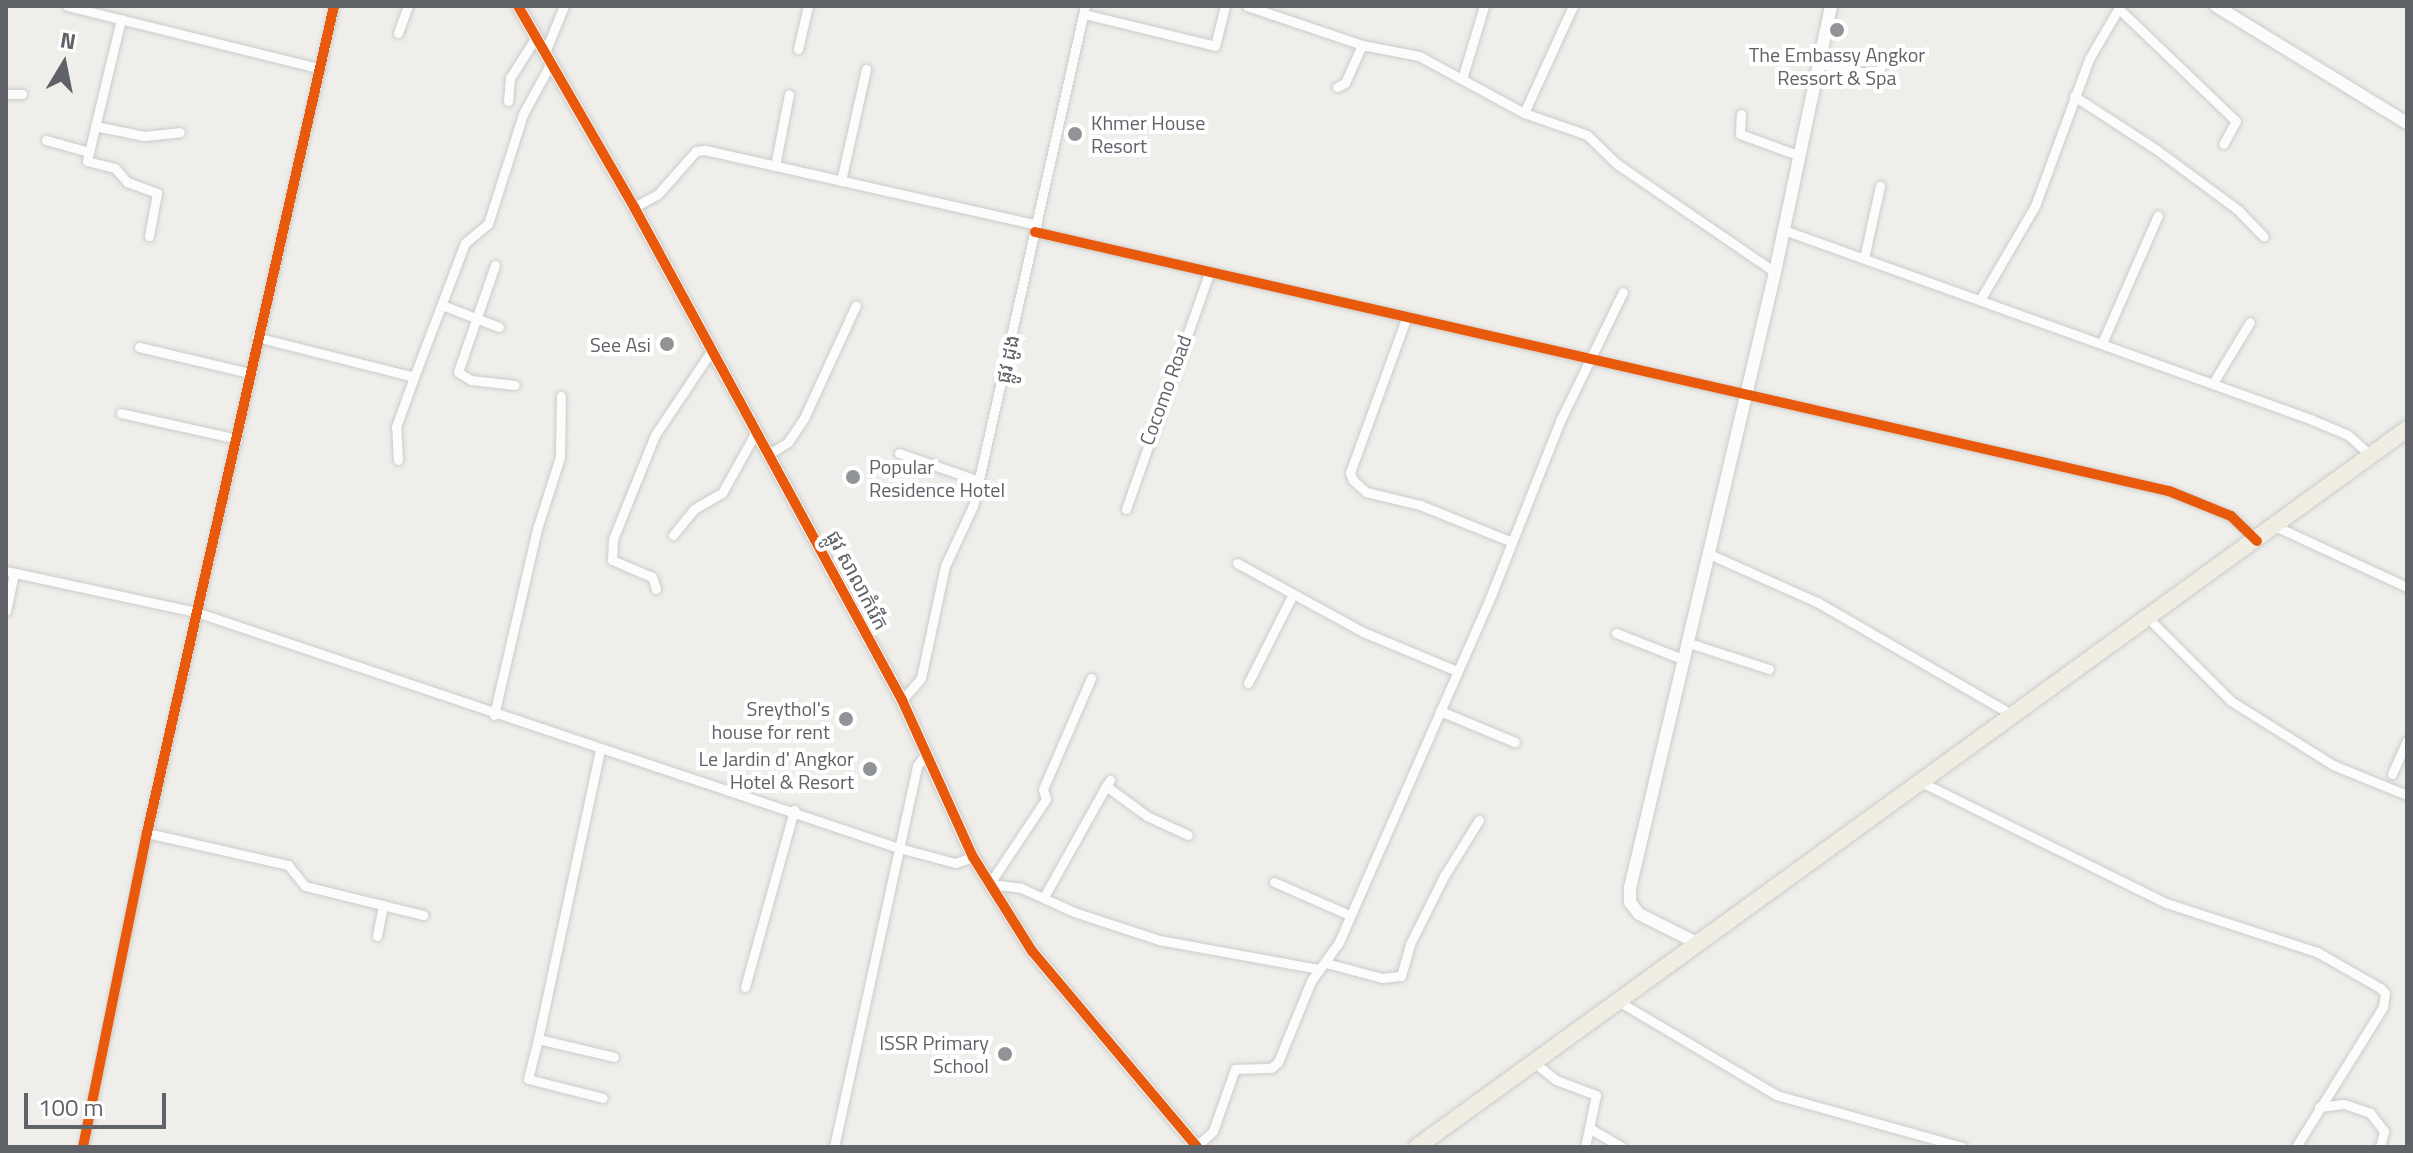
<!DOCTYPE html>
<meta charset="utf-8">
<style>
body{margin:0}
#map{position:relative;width:2413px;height:1153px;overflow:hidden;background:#efeeea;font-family:"Titillium Web","Noto Sans Khmer",sans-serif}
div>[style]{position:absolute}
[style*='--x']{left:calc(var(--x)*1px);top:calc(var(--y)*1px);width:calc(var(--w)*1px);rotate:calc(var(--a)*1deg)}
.roads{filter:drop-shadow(0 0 2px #cbcccc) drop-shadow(0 0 2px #cbcccc)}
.street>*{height:9px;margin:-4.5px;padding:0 4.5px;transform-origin:4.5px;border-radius:4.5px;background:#fdfcfc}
.secondary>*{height:12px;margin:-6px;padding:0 6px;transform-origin:6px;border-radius:6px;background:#fdfcfc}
.highway>*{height:16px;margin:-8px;padding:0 8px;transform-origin:8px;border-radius:8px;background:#f0ede3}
.cycleway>*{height:10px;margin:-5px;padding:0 5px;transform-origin:5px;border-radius:5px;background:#e8590c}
.dots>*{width:22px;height:22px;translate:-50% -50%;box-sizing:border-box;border:4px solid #fff;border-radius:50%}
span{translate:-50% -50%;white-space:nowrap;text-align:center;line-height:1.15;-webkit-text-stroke:8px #fff;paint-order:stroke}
.poi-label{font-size:20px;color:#5f6368}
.left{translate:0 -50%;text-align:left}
.right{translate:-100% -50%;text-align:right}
.street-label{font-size:20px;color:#5f6368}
.frame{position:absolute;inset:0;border:8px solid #5f6368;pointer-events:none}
.north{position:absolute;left:24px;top:24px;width:80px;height:80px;-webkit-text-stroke:6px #fff;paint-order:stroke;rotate:10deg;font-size:22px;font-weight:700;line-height:32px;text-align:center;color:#5f6368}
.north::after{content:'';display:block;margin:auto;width:28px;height:36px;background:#5f6368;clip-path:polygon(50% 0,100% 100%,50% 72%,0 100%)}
.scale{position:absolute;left:24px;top:1093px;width:142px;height:36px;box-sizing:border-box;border:4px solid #5f6368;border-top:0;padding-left:10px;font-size:24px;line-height:28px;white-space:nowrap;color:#5f6368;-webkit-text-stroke:6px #fff;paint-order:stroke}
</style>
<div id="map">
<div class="roads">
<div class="street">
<div style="--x:67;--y:6;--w:259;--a:13.9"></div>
<div style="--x:1247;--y:6;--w:121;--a:18.7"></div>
<div style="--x:1362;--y:45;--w:58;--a:10.9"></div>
<div style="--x:1419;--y:56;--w:119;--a:28.5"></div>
<div style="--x:1524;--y:113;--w:67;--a:19.2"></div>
<div style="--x:1587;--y:135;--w:42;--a:44"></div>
<div style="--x:1617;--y:164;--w:191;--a:34.4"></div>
<div style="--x:2118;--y:8;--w:163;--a:43.8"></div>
<div style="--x:2236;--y:121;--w:26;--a:119"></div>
<div style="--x:1084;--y:14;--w:135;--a:13.7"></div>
<div style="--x:121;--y:19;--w:146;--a:103.5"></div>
<div style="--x:87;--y:161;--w:29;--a:14"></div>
<div style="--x:115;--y:168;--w:18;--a:49"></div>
<div style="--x:127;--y:182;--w:32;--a:20"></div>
<div style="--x:157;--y:193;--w:44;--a:100.5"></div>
<div style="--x:398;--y:33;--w:29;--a:-70"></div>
<div style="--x:1216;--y:42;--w:37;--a:-76"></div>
<div style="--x:798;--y:49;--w:44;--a:-76.9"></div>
<div style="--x:545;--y:52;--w:50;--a:-67.6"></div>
<div style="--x:1819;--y:64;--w:59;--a:10.7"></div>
<div style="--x:1877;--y:75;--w:19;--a:-65"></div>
<div style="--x:1462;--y:79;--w:76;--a:-73.2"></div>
<div style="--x:1337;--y:87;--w:9;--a:-27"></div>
<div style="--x:1345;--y:83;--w:42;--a:-65.9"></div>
<div style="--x:6;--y:94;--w:16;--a:0"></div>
<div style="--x:2074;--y:96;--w:99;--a:33"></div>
<div style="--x:2157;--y:150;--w:101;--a:36.5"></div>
<div style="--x:2238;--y:210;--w:37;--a:46"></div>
<div style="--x:508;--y:101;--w:23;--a:-85"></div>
<div style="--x:510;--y:78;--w:49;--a:-57.6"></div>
<div style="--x:1524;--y:113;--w:118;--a:-65.4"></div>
<div style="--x:1741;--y:114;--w:20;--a:93"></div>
<div style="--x:1740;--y:134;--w:64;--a:20.1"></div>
<div style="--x:95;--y:126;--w:50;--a:11.5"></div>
<div style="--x:144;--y:136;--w:36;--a:-6"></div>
<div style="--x:46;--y:140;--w:45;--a:15.6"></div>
<div style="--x:775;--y:166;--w:73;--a:-79"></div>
<div style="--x:841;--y:181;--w:115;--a:-77.4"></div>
<div style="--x:634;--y:207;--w:27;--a:-28"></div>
<div style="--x:658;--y:194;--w:57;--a:-48.5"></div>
<div style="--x:696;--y:151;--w:9;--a:-6"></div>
<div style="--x:705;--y:150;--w:340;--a:12.7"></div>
<div style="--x:1784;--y:230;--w:559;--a:19.76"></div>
<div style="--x:2310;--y:419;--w:41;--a:22.8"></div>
<div style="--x:2348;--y:435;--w:31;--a:42"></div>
<div style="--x:1035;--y:232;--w:1163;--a:12.87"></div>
<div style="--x:2169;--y:491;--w:67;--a:22"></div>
<div style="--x:2231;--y:516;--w:36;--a:44"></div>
<div style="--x:1864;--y:258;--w:74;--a:-77.5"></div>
<div style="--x:495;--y:265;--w:113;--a:109.1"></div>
<div style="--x:458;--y:372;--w:15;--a:32"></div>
<div style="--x:471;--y:380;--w:44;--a:6.5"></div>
<div style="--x:1980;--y:300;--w:109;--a:-59.7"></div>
<div style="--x:2035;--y:206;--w:157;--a:-69.8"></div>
<div style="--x:2089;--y:59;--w:61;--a:-59.7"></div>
<div style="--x:442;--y:305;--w:61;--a:21.1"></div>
<div style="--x:1407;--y:316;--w:167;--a:110"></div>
<div style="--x:1350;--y:473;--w:8;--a:67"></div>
<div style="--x:1353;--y:480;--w:18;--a:43"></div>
<div style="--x:1366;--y:492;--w:56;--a:13.5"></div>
<div style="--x:1420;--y:505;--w:99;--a:21.9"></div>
<div style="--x:256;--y:337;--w:163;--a:14.2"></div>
<div style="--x:414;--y:377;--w:143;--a:-69.2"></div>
<div style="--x:465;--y:243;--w:30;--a:-40"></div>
<div style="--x:488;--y:224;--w:115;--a:-72.3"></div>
<div style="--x:523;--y:114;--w:60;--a:-61.3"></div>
<div style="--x:2103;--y:341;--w:137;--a:-66.4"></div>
<div style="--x:139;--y:347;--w:114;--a:13.2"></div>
<div style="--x:2213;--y:383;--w:71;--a:-58.8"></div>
<div style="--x:121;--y:413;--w:119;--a:12.6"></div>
<div style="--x:899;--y:453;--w:85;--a:19.3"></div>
<div style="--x:769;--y:454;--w:22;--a:-32"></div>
<div style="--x:788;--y:442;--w:29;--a:-56"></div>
<div style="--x:804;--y:418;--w:124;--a:-65.3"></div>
<div style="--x:398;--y:460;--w:33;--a:-93"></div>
<div style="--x:396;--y:427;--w:53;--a:-70.2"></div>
<div style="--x:1126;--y:509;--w:250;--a:-70.6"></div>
<div style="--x:2277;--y:527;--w:143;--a:24.8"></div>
<div style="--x:673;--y:535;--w:33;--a:-51"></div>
<div style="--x:694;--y:509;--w:32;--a:-30"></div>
<div style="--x:722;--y:493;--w:72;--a:-60.9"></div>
<div style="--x:1709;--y:554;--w:118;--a:24"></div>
<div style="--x:1817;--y:602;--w:226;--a:30"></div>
<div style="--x:1237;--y:563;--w:144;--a:28.7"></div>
<div style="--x:1363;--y:632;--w:102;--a:22.5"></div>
<div style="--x:6;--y:571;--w:194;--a:12.2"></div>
<div style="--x:196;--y:612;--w:742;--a:18.56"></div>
<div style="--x:899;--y:848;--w:58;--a:15"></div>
<div style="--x:955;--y:863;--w:19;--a:-18"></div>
<div style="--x:656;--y:589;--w:13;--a:-108"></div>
<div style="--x:652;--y:577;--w:43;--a:-157"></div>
<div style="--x:612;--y:560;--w:21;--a:-87"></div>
<div style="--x:613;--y:539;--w:112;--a:-68"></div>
<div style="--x:655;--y:435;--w:102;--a:-56.2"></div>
<div style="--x:6;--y:611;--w:39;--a:-78"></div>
<div style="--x:2149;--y:619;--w:116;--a:45"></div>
<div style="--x:2231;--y:701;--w:120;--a:32.1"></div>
<div style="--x:2333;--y:765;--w:80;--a:22.1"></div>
<div style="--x:1616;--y:633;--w:74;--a:21.4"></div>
<div style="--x:1689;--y:643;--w:84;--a:18"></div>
<div style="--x:1248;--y:683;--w:100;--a:-63.2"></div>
<div style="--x:902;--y:700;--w:29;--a:-49"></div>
<div style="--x:921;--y:678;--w:115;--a:-77.9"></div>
<div style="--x:945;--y:566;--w:66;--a:-65"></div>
<div style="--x:973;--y:506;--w:512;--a:-77.37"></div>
<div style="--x:1440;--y:711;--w:81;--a:22.5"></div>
<div style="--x:494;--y:715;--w:191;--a:-77"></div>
<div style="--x:537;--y:529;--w:76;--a:-72.3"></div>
<div style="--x:560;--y:457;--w:61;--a:-89.1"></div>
<div style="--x:600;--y:750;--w:296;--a:102.1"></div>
<div style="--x:538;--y:1039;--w:78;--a:13.3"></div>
<div style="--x:2392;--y:774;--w:36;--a:-66"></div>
<div style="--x:1110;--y:780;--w:7;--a:124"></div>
<div style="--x:1106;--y:786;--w:51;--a:36.2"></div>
<div style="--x:1147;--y:816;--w:45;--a:24.9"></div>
<div style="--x:1923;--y:783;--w:271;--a:26.3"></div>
<div style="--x:2166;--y:903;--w:159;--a:18"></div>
<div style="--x:2317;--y:952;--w:73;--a:29.7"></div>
<div style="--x:2380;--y:988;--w:7;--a:45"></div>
<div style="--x:2385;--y:993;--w:14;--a:98"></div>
<div style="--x:2383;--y:1007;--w:165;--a:121.9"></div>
<div style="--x:147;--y:833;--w:145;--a:12.8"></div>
<div style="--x:288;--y:865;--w:27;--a:51"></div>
<div style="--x:305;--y:886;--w:122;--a:13.8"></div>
<div style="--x:1274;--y:882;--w:82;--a:23.7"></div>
<div style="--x:990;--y:883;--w:101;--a:-56.3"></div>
<div style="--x:1046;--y:799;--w:10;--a:-107"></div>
<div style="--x:1043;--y:789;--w:121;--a:-66.6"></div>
<div style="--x:990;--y:884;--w:31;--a:7"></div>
<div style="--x:1021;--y:888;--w:58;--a:24.4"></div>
<div style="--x:1074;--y:912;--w:89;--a:18.2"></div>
<div style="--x:1159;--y:940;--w:163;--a:10.3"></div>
<div style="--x:1044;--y:897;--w:127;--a:-60.8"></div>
<div style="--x:377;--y:936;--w:32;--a:-79"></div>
<div style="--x:1326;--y:963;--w:58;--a:15"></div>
<div style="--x:1382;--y:978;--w:19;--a:-6"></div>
<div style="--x:1401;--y:976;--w:35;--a:-74"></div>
<div style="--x:1411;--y:942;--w:74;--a:-63.4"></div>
<div style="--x:1444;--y:876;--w:66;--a:-58"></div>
<div style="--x:745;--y:987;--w:184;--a:-74.5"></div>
<div style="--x:1618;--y:1001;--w:184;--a:30.7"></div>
<div style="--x:1776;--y:1095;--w:193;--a:15.6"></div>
<div style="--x:538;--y:1039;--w:41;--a:104"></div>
<div style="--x:528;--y:1079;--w:77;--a:14.2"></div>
<div style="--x:1535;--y:1063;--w:27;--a:39"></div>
<div style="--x:1556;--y:1080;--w:43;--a:20.6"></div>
<div style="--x:1596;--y:1095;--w:53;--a:101.9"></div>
<div style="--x:2319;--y:1107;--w:25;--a:-7"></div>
<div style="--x:2344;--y:1104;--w:28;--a:19"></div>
<div style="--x:2370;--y:1113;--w:23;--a:52"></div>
<div style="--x:2384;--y:1131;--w:16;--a:104"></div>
<div style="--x:1589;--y:1128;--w:38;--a:30"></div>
<div style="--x:1197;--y:1146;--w:22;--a:-43"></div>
<div style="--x:1213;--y:1131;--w:66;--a:-70.5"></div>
<div style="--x:1235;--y:1069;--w:36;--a:-2"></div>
<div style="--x:1271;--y:1068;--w:9;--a:-41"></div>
<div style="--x:1278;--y:1062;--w:87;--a:-67.8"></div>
<div style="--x:1311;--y:981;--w:48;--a:-54.3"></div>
<div style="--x:1339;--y:942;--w:381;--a:-66.3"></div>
<div style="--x:1492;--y:593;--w:187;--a:-68.4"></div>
<div style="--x:1561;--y:419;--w:141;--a:-64"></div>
<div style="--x:83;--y:1147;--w:320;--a:-78.5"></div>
<div style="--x:147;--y:833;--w:848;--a:-77.26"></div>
<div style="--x:834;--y:1147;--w:390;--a:-77.7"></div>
<div style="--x:917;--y:766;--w:17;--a:-54"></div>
</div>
<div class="secondary">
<div style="--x:518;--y:6;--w:232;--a:60"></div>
<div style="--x:634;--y:207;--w:561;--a:61.47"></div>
<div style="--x:902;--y:700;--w:172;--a:65.7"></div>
<div style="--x:973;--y:857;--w:111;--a:57.9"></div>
<div style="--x:1032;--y:951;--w:256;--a:49.9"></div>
<div style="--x:2216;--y:6;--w:224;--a:31.5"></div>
<div style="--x:1699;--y:944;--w:67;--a:-153.4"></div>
<div style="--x:1639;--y:914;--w:15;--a:-127"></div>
<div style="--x:1630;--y:902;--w:14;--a:-90"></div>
<div style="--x:1630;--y:888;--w:633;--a:-76.75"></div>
<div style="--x:1775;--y:272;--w:272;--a:-78.1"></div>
</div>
<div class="highway">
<div style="--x:1417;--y:1147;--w:1223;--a:-35.95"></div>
</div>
</div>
<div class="cycleway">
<div style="--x:518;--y:6;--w:232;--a:60"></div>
<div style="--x:634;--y:207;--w:561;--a:61.47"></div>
<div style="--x:902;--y:700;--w:172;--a:65.7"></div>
<div style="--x:973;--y:857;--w:111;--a:57.9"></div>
<div style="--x:1032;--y:951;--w:256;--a:49.9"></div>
<div style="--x:1035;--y:232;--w:1163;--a:12.87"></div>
<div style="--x:2169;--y:491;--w:67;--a:22"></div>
<div style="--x:2231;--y:516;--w:36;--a:44"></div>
<div style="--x:83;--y:1147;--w:320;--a:-78.5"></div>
<div style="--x:147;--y:833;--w:848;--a:-77.26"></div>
</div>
<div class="dots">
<div style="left:1837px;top:30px;background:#919496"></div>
<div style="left:1075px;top:134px;background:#919496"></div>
<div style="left:667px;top:344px;background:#919496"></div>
<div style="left:853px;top:477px;background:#919496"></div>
<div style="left:846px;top:719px;background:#919496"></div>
<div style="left:870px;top:769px;background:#919496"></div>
<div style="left:1005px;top:1054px;background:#919496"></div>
</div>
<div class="poi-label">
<span style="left:1837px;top:66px">The Embassy Angkor<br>Ressort &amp; Spa</span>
<span class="left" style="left:1091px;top:134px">Khmer House<br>Resort</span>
<span class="right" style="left:651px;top:344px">See Asi</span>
<span class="left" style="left:869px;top:478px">Popular<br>Residence Hotel</span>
<span class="right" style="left:830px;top:720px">Sreythol's<br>house for rent</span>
<span class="right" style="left:854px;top:770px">Le Jardin d' Angkor<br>Hotel &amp; Resort</span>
<span class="right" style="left:989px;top:1054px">ISSR Primary<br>School</span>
</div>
<div class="street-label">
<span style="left:1007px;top:359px;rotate:-78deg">ផ្លូវ ដូង</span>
<span style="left:1165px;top:390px;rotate:-70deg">Cocomo Road</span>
<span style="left:858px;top:580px;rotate:62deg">ផ្លូវ សាលាកំរើក</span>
</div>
<div class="frame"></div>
<div class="north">N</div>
<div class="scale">100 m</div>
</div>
